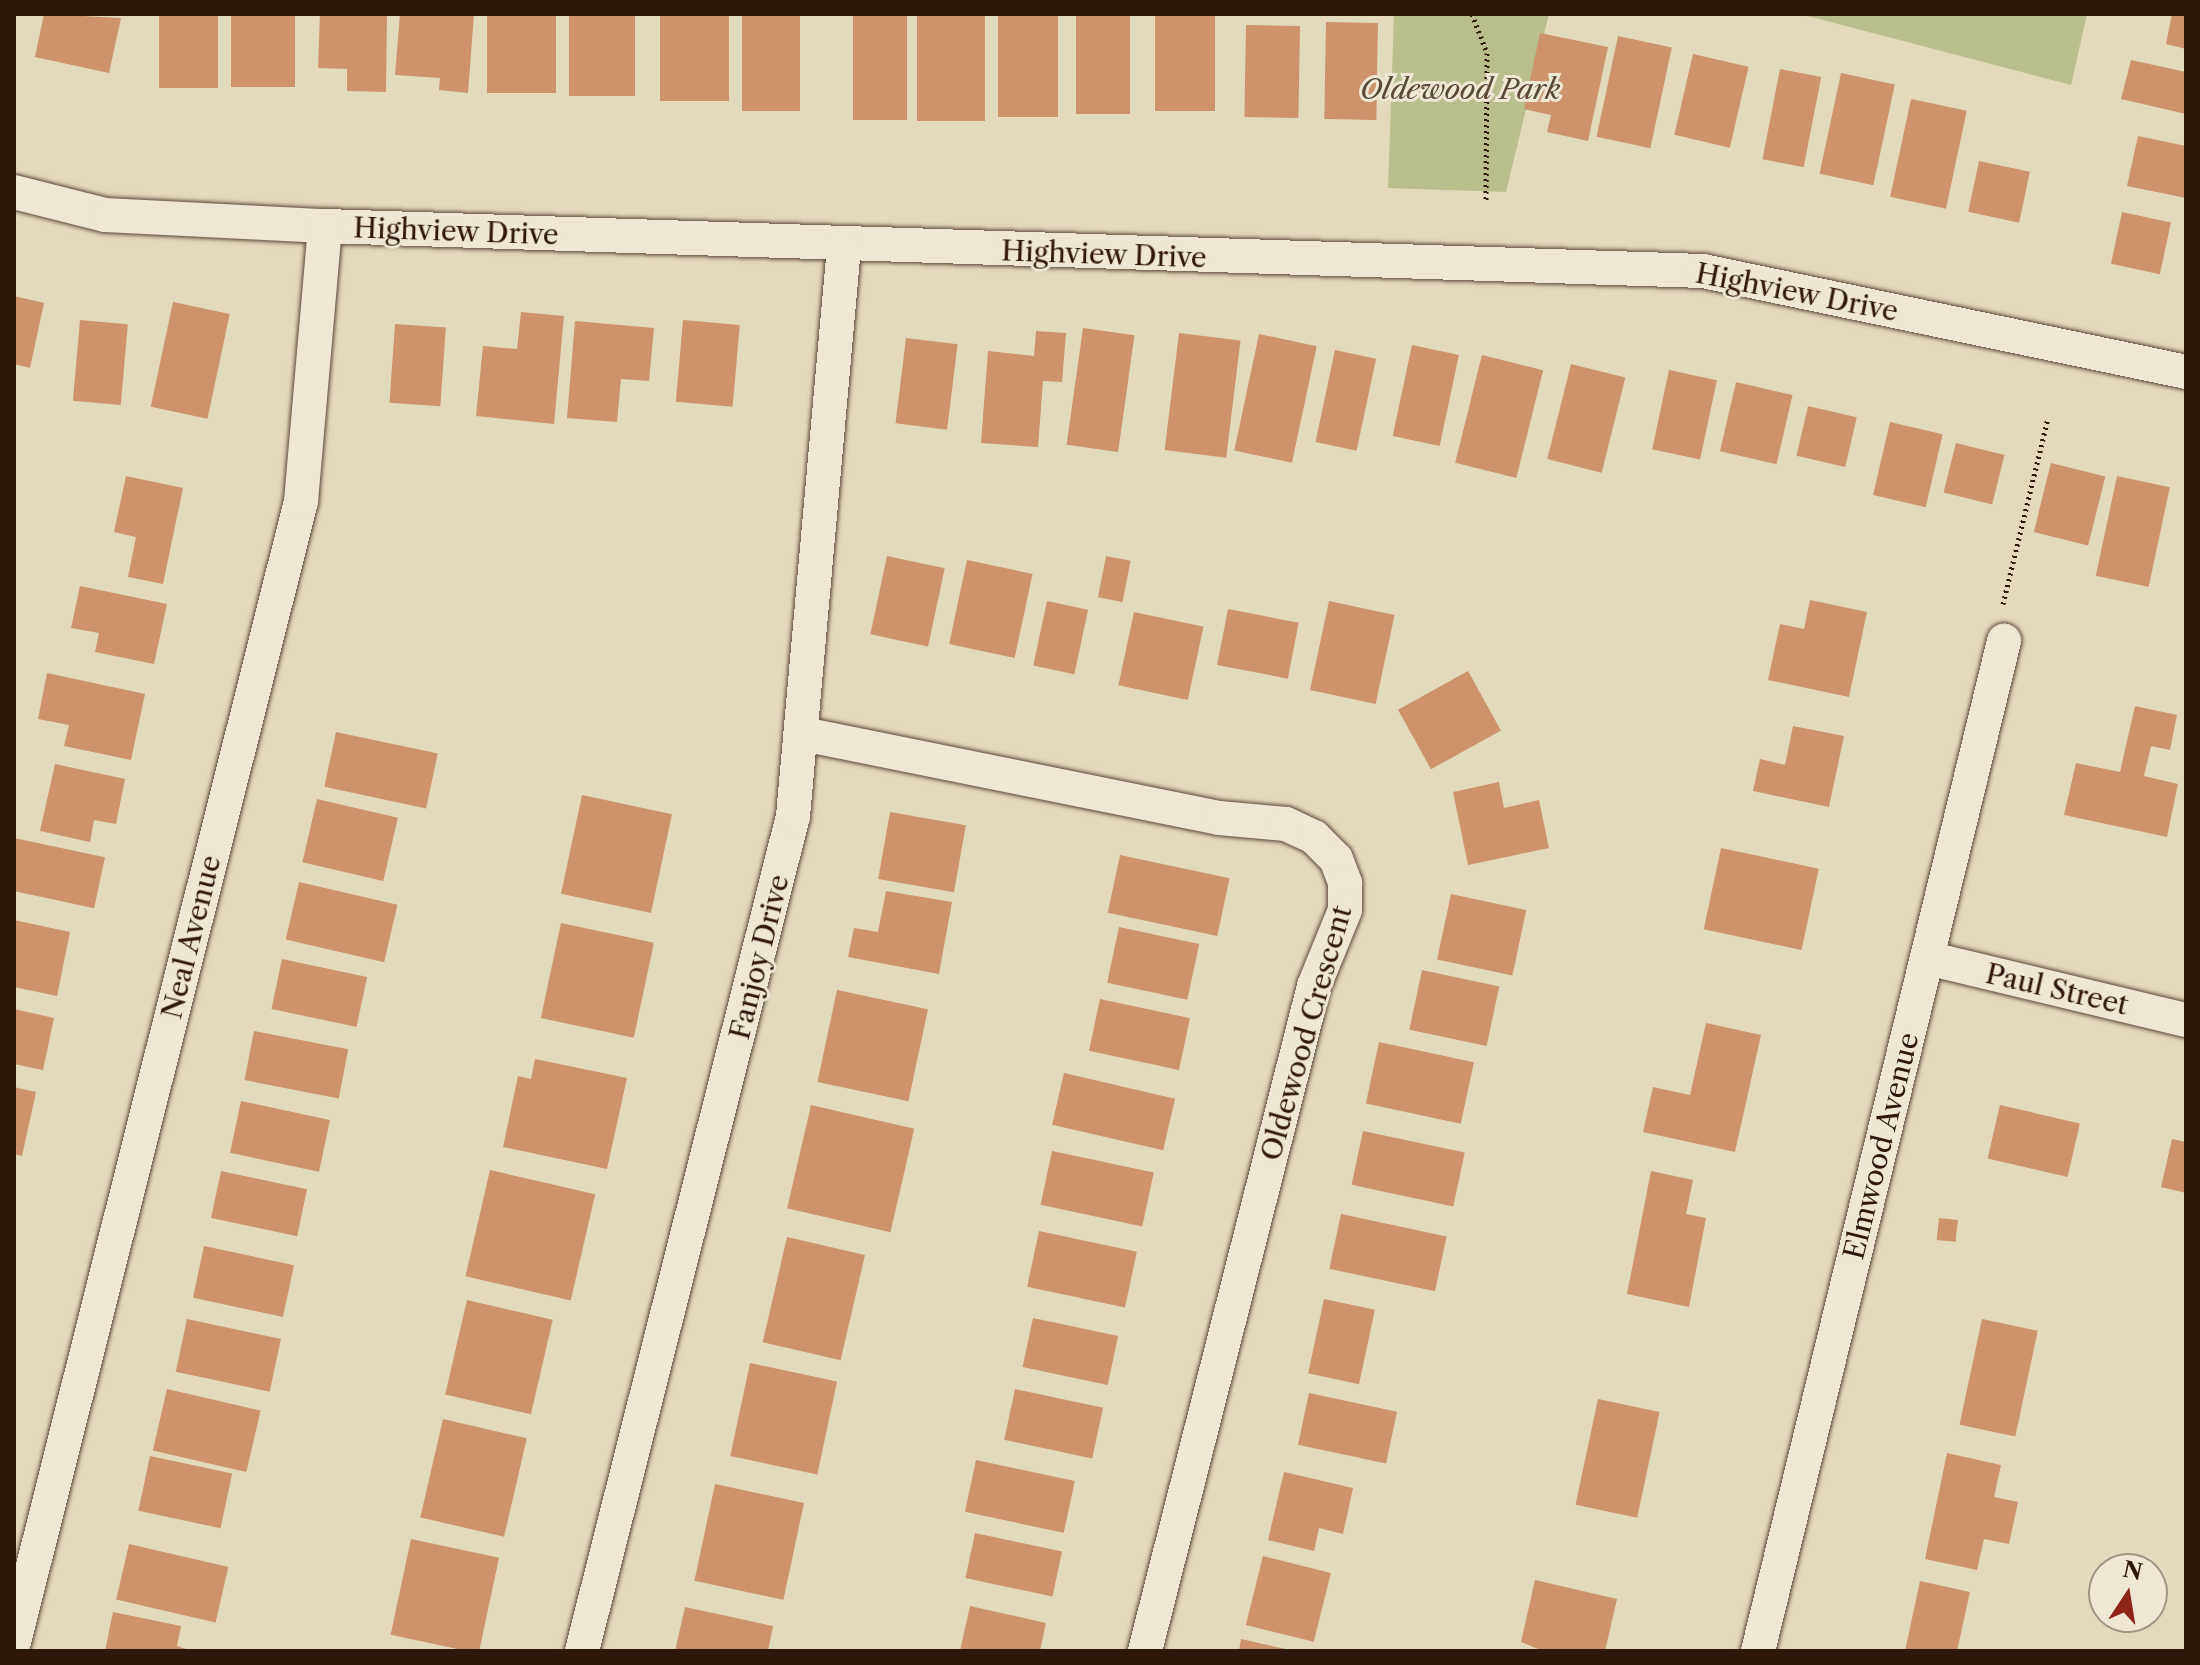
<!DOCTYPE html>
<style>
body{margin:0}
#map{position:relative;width:2200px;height:1665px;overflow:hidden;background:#e3dabc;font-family:"Libre Caslon Text",serif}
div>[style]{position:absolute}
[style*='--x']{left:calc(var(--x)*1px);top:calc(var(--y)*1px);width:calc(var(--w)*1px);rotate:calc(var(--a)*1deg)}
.green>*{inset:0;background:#b9be8d}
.building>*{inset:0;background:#cc936d;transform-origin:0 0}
.path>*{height:5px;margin-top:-2.5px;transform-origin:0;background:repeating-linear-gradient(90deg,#30170c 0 2px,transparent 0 6px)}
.roads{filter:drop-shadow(0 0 2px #5d4838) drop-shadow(0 0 2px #5d4838)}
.street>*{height:34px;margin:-17px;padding:0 17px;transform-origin:17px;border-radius:17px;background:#ede7d3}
span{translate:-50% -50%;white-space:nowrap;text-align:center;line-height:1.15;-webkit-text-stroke:6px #ede7d3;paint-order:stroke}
.park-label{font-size:28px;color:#594933;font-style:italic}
.street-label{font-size:28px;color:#30170c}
.frame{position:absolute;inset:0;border:16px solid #30170c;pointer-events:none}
.north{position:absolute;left:2088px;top:1553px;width:80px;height:80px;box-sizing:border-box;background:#ede7d3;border:2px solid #a19483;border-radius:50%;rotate:12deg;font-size:22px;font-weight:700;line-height:32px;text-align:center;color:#30170c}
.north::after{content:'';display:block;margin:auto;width:28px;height:36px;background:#8f2418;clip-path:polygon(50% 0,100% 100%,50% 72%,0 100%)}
</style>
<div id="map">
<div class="green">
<div style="clip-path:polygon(1394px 14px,1549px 14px,1506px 192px,1388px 188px)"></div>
<div style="clip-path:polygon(1800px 14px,2087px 14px,2071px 85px)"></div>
</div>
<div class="building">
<div style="clip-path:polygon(44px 14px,121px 18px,109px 73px,35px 57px)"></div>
<div style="left:159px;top:14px;width:59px;height:74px"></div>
<div style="left:231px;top:14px;width:64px;height:73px"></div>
<div style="clip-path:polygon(320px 14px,387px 14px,386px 92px,347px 91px,347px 69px,318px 68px)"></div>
<div style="clip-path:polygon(400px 14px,474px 14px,468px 93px,439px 90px,440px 78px,395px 75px)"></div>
<div style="left:487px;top:14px;width:69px;height:79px"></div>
<div style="left:569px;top:14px;width:66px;height:82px"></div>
<div style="left:660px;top:14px;width:69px;height:87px"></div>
<div style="left:742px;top:14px;width:58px;height:97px"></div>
<div style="left:853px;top:14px;width:54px;height:106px"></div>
<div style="left:917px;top:14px;width:68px;height:107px"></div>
<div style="left:998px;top:14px;width:60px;height:103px"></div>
<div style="left:1076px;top:14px;width:54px;height:100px"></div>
<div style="left:1155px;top:14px;width:60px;height:97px"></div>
<div style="clip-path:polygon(2172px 14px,2186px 14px,2186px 49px,2166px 44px)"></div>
<div style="left:1326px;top:22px;width:52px;height:97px;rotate:1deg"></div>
<div style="left:1246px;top:25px;width:54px;height:92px;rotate:1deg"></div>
<div style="clip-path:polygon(1540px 33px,1608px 47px,1588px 141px,1547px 132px,1551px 115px,1524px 109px)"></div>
<div style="left:1618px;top:36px;width:55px;height:103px;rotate:12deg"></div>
<div style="left:1693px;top:54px;width:57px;height:83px;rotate:13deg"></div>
<div style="clip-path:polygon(2131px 60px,2186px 72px,2186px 114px,2121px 99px)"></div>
<div style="left:1780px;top:69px;width:42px;height:92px;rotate:11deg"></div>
<div style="left:1841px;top:73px;width:55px;height:103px;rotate:12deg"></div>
<div style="left:1911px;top:99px;width:57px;height:100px;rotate:12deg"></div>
<div style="clip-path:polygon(2138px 136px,2186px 146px,2186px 198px,2127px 186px)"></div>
<div style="left:1979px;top:161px;width:52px;height:52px;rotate:12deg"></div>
<div style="left:2122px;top:212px;width:50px;height:53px;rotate:12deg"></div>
<div style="clip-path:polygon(14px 296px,44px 303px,30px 368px,14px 364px)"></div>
<div style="left:173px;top:302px;width:58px;height:107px;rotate:12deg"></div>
<div style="clip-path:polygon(521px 312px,564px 316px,554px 424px,476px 416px,483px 346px,517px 349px)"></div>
<div style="left:80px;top:320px;width:48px;height:81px;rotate:5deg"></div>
<div style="left:683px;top:320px;width:57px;height:82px;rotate:5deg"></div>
<div style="clip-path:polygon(575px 321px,654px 328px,649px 381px,621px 379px,617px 422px,567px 418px)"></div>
<div style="left:395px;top:324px;width:51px;height:79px;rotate:4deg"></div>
<div style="left:1083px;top:328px;width:52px;height:118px;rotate:8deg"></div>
<div style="clip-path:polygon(1036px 331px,1066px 333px,1062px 382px,1043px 381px,1038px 447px,981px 443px,988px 351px,1034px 356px)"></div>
<div style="left:1179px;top:333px;width:62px;height:118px;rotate:7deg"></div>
<div style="left:1259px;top:334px;width:59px;height:119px;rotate:12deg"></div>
<div style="left:906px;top:338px;width:52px;height:86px;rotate:7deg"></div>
<div style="left:1412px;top:345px;width:48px;height:93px;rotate:12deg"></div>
<div style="left:1335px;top:350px;width:42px;height:94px;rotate:12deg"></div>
<div style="left:1482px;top:355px;width:63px;height:111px;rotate:14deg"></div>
<div style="left:1571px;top:364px;width:56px;height:98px;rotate:14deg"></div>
<div style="left:1669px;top:370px;width:49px;height:81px;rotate:12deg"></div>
<div style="left:1736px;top:382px;width:58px;height:71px;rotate:13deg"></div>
<div style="left:1808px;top:406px;width:50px;height:51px;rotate:13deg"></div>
<div style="left:1890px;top:422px;width:54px;height:75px;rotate:13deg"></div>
<div style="left:1956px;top:443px;width:50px;height:51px;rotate:14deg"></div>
<div style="left:2051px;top:463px;width:56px;height:71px;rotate:14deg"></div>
<div style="clip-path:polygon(126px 476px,183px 488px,163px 584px,128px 577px,136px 537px,114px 532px)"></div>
<div style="left:2117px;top:476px;width:54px;height:102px;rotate:12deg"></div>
<div style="left:887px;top:556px;width:59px;height:80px;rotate:12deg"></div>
<div style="left:1106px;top:556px;width:25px;height:42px;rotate:11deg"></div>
<div style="left:967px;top:560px;width:67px;height:86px;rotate:12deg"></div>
<div style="clip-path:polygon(80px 586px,167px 604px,154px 664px,95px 652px,99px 633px,71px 628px)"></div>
<div style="clip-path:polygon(1810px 600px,1867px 612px,1849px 697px,1768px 680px,1780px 624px,1804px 629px)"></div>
<div style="left:1047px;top:601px;width:42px;height:66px;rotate:12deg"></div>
<div style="left:1329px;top:601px;width:67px;height:91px;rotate:12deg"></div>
<div style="left:1228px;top:609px;width:72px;height:57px;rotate:11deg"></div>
<div style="left:1134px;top:612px;width:71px;height:75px;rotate:12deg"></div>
<div style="left:1468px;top:671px;width:68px;height:80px;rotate:61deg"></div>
<div style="clip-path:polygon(47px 673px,145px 694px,131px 760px,64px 746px,69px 725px,38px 719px)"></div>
<div style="clip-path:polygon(2135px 706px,2177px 715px,2170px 750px,2151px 746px,2144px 776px,2178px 784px,2167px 837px,2064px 815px,2076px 763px,2120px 772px)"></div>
<div style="clip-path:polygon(1793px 726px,1844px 736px,1829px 807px,1753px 791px,1760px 759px,1785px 765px)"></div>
<div style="left:336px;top:732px;width:104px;height:56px;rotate:12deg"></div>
<div style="clip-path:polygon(55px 764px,125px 779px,116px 824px,94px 820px,90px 842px,40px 831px)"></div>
<div style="clip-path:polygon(1499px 782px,1504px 808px,1539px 800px,1549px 848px,1468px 865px,1453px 792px)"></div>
<div style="left:582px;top:795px;width:92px;height:101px;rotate:12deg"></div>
<div style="left:317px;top:799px;width:83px;height:65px;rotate:13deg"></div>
<div style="left:890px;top:812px;width:77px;height:68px;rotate:10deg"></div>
<div style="left:14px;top:838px;width:93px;height:52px;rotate:12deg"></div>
<div style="left:1721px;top:848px;width:100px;height:83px;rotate:12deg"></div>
<div style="left:1120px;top:855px;width:112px;height:59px;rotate:12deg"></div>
<div style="left:299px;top:882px;width:101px;height:59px;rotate:13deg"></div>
<div style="clip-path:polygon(886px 891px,952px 902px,939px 974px,848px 957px,854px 928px,878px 932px)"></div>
<div style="left:1451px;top:894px;width:77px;height:67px;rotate:12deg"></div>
<div style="clip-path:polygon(14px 920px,70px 932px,57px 996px,14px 987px)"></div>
<div style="left:561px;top:923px;width:95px;height:97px;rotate:12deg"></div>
<div style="left:1119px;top:927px;width:82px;height:57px;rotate:12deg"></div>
<div style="left:282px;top:959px;width:87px;height:51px;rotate:12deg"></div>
<div style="left:1422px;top:970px;width:79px;height:61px;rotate:12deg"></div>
<div style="left:837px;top:990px;width:93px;height:94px;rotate:12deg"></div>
<div style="left:1100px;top:999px;width:92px;height:53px;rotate:12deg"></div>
<div style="clip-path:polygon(14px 1009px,54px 1018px,43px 1070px,14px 1064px)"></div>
<div style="clip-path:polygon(1706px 1023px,1761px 1035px,1735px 1152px,1643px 1132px,1653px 1087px,1690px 1095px)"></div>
<div style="left:254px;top:1031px;width:96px;height:50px;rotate:11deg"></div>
<div style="left:1379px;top:1042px;width:97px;height:63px;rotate:12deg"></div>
<div style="clip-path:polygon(535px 1059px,627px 1078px,607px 1169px,503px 1147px,518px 1076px,531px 1079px)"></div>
<div style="left:1064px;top:1073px;width:114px;height:53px;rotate:13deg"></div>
<div style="clip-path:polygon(14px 1087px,36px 1092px,22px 1156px,14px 1154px)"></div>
<div style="left:241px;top:1101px;width:91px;height:53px;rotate:12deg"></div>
<div style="left:811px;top:1105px;width:106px;height:106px;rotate:13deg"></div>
<div style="left:2000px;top:1105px;width:82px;height:55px;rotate:13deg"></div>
<div style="left:1363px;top:1131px;width:104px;height:55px;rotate:12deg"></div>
<div style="clip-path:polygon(2172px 1139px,2186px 1142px,2186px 1193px,2161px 1187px)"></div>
<div style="left:1052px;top:1151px;width:104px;height:55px;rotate:12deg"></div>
<div style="left:490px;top:1170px;width:108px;height:109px;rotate:13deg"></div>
<div style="left:221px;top:1171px;width:88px;height:48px;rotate:12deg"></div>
<div style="clip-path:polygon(1651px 1171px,1693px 1180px,1686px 1214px,1706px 1218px,1689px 1307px,1627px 1294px)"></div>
<div style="left:1341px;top:1214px;width:108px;height:56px;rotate:12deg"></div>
<div style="left:1939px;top:1218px;width:19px;height:22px;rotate:6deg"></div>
<div style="left:1039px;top:1231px;width:100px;height:57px;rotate:12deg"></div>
<div style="left:787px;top:1237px;width:80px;height:108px;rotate:13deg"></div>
<div style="left:204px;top:1246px;width:92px;height:53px;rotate:12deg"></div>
<div style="left:1324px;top:1299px;width:52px;height:76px;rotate:12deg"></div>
<div style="left:467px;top:1300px;width:88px;height:97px;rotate:13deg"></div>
<div style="left:1033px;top:1318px;width:87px;height:50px;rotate:12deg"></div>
<div style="left:187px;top:1319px;width:96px;height:54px;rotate:12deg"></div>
<div style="left:1982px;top:1319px;width:57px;height:108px;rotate:12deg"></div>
<div style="left:750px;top:1363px;width:89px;height:95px;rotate:12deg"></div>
<div style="left:167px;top:1389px;width:96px;height:63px;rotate:13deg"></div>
<div style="left:1015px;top:1389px;width:90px;height:52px;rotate:12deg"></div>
<div style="left:1309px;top:1393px;width:90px;height:53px;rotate:12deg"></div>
<div style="left:1598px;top:1399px;width:63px;height:108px;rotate:12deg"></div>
<div style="left:443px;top:1419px;width:86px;height:101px;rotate:13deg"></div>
<div style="clip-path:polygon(1947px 1453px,2001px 1465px,1994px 1497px,2018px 1502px,2009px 1544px,1984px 1539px,1977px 1570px,1925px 1559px)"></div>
<div style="left:150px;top:1456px;width:84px;height:56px;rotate:12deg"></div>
<div style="left:976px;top:1460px;width:101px;height:53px;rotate:12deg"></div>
<div style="clip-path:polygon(1284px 1472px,1353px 1488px,1343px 1534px,1319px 1528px,1314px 1551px,1268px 1540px)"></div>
<div style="left:715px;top:1484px;width:91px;height:99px;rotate:12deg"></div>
<div style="left:975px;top:1533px;width:89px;height:46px;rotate:12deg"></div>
<div style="left:411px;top:1539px;width:90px;height:98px;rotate:12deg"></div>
<div style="left:129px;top:1544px;width:102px;height:57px;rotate:13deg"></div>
<div style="left:1263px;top:1556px;width:70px;height:71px;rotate:14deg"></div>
<div style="clip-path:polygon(1535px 1580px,1617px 1599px,1605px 1651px,1543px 1651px,1521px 1642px)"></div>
<div style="clip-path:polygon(1920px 1581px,1970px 1592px,1957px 1651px,1905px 1651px)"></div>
<div style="clip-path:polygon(970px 1606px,1046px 1623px,1040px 1651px,960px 1651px)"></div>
<div style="clip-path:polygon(685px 1607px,773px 1626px,768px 1651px,675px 1651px)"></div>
<div style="clip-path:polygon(113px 1612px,181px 1626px,177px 1646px,192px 1651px,105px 1651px)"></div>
<div style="clip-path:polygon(1241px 1639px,1290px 1650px,1290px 1651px,1239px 1651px)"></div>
</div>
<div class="path">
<div style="--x:1472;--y:14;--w:42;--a:69"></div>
<div style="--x:1487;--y:53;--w:148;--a:90.4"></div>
<div style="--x:2003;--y:604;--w:191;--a:-76.4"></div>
</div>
<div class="roads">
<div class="street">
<div style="--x:14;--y:192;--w:94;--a:14.2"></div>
<div style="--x:105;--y:215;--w:220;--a:2.9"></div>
<div style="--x:325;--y:226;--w:1379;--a:1.87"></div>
<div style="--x:1703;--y:271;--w:493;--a:11.8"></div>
<div style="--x:803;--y:734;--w:424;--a:11.4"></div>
<div style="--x:1219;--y:818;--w:67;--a:5.1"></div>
<div style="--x:1286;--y:824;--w:31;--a:25"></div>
<div style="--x:1314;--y:837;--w:31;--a:45"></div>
<div style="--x:1336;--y:859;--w:26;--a:69"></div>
<div style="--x:1345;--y:883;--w:27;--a:90"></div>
<div style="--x:1345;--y:910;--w:82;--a:112.2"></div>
<div style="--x:1314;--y:986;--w:686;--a:104.26"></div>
<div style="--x:1927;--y:958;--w:266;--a:13.5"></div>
<div style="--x:14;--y:1642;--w:1177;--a:-75.88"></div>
<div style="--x:301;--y:501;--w:276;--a:-85"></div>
<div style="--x:582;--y:1651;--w:861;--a:-75.82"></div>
<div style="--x:793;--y:816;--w:571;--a:-84.88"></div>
<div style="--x:1758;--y:1651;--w:1040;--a:-76.31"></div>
</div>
</div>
<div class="park-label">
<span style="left:1460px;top:89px">Oldewood Park</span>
</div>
<div class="street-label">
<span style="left:456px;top:231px;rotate:2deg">Highview Drive</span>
<span style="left:1104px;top:254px;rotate:2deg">Highview Drive</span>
<span style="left:1797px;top:292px;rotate:11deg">Highview Drive</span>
<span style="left:191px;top:937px;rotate:-76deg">Neal Avenue</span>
<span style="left:759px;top:957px;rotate:-76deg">Fanjoy Drive</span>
<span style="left:2057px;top:989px;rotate:13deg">Paul Street</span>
<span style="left:1306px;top:1033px;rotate:-74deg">Oldewood Crescent</span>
<span style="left:1881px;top:1146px;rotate:-76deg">Elmwood Avenue</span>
</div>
<div class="frame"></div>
<div class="north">N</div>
</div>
